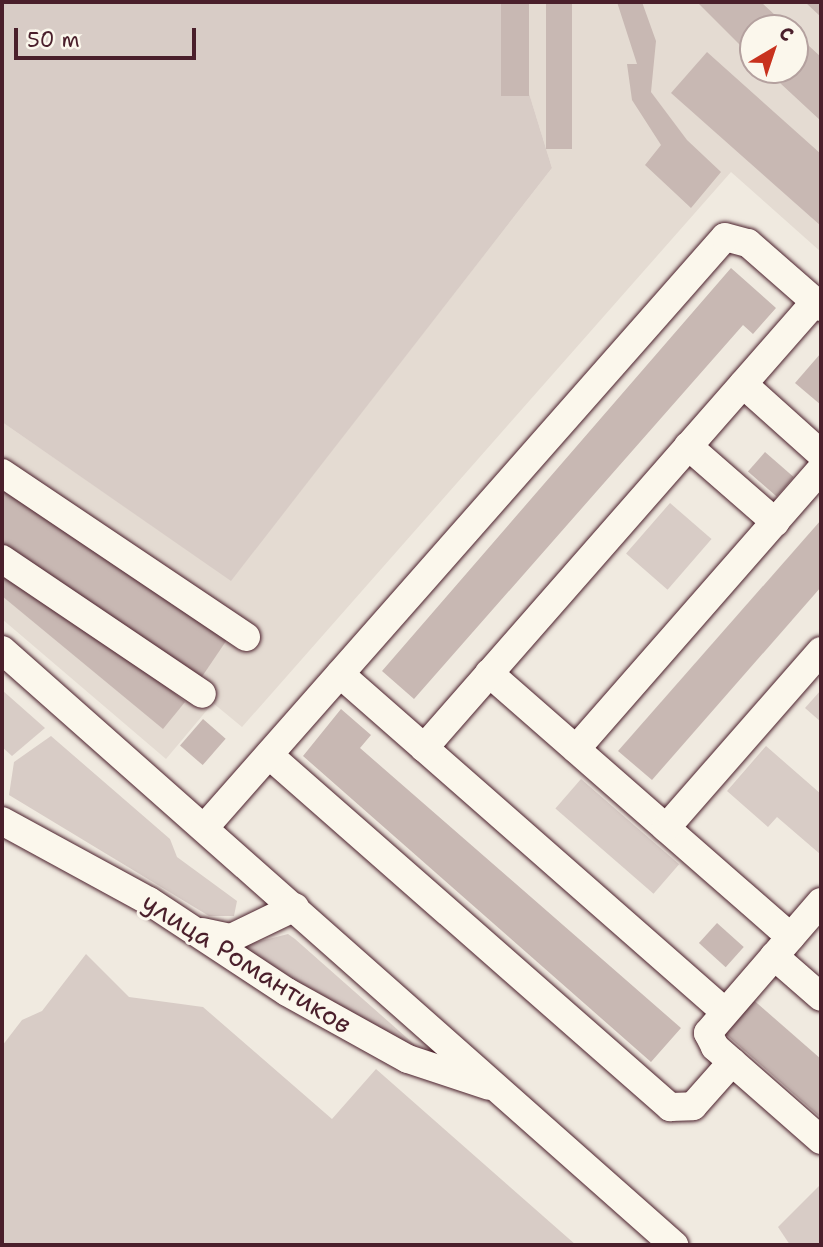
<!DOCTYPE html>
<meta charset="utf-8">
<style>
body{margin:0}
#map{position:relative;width:823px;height:1247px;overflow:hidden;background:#f0eae0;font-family:"Shantell Sans",sans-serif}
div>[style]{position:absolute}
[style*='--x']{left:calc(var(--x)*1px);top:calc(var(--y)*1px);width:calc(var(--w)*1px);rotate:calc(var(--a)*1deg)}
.built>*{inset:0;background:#e4dbd2}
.green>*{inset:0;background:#d8ccc6;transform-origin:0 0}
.building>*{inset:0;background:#c8b8b3;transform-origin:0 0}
.roads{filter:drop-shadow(0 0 2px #4a1f2b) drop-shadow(0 0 2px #4a1f2b)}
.minor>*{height:28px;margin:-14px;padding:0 14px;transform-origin:14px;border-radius:14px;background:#fbf7ec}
span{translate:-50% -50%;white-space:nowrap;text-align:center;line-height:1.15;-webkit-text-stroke:6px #fbf7ec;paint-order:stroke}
.street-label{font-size:26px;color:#4a1f2b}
.frame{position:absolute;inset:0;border:4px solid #4a1f2b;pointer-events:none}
.north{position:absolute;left:739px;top:14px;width:70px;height:70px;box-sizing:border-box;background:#fbf7ec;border:2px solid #b4a19f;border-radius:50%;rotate:39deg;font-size:19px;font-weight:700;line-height:28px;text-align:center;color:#4a1f2b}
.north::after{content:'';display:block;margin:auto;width:24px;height:32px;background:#c8321e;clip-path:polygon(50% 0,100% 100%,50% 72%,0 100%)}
.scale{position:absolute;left:14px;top:28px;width:182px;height:32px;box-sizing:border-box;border:4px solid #4a1f2b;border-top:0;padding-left:9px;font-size:21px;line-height:24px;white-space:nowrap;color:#4a1f2b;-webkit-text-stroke:5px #fbf7ec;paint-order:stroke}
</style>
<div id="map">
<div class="built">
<div style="clip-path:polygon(evenodd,501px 2px,821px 2px,821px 252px,731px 172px,242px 727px,213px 703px,166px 759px,2px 619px,2px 422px,231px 580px,552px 168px,501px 2px,753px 28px,795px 28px,795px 70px,753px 70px,753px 28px)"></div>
</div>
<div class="green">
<div style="clip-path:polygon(2px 2px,501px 2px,552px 168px,231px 581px,2px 422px)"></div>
<div style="left:670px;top:503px;width:55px;height:67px;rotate:41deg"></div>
<div style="clip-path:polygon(2px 690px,45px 728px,12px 756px,2px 747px)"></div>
<div style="clip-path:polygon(821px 690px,821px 722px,805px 708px)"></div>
<div style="clip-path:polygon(51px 736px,170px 839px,177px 857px,237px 901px,234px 916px,209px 916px,9px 795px,14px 762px)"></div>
<div style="clip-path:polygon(766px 746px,821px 794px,820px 854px,777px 817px,768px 827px,727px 791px)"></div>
<div style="left:581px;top:779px;width:130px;height:39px;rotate:41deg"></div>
<div style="clip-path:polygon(288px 934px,295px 939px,424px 1053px,248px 960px,245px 945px)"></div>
<div style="clip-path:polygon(86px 954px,129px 997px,203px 1007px,332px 1119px,376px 1069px,576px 1245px,2px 1245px,2px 1046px,22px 1020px,42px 1011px)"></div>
<div style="clip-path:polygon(821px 1184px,821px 1245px,790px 1245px,778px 1227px)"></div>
</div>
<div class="building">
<div style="left:501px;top:2px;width:28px;height:94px"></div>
<div style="left:546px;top:2px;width:26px;height:147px"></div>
<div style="clip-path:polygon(617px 2px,642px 2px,656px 41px,651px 92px,687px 140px,721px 172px,691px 208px,645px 165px,661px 145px,632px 100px,627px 64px,637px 64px)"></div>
<div style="clip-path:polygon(697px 2px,761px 2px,789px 28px,753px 28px,753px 58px)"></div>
<div style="clip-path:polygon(805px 2px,821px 2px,821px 17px)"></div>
<div style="clip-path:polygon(795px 33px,821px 57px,821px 121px,766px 70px,795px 70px)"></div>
<div style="clip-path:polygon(707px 52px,821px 154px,821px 226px,671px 93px)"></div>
<div style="clip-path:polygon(731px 268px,776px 308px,753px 334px,743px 325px,414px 699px,382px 671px)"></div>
<div style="clip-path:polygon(821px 353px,821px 405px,795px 383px)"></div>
<div style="left:765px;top:452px;width:38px;height:26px;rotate:41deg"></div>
<div style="left:2px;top:485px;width:273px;height:59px;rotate:34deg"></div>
<div style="clip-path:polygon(821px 520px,821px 587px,652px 780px,618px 751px)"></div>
<div style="clip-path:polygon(2px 566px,79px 614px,185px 702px,163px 729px,2px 596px)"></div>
<div style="clip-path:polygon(341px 709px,371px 735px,360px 748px,681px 1028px,651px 1062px,303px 756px)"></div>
<div style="left:203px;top:719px;width:30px;height:35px;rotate:41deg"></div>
<div style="left:717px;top:923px;width:36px;height:27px;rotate:42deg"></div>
<div style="clip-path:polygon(750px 997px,821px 1059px,821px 1118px,721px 1030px)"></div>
</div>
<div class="roads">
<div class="minor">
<div style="--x:743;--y:384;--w:105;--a:41.9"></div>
<div style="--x:688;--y:446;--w:116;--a:41.1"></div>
<div style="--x:2;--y:473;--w:294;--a:33.9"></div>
<div style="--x:2;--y:559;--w:241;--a:34"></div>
<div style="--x:2;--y:650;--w:898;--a:41.52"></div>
<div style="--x:489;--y:673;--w:401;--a:41.2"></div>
<div style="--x:340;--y:674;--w:512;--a:41.28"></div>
<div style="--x:424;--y:748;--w:593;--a:-48.76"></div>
<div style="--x:576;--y:749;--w:372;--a:-48.8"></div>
<div style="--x:269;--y:755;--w:534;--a:41.28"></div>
<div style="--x:670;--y:1107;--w:23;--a:-2"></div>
<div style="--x:693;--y:1106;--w:59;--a:-48.4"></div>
<div style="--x:2;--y:821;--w:167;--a:28.6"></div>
<div style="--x:149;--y:901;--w:165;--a:33.4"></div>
<div style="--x:287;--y:992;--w:138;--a:29"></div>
<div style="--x:408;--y:1059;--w:85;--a:18.4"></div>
<div style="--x:205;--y:827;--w:786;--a:-48.61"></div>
<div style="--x:725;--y:237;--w:24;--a:15"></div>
<div style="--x:748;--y:243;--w:97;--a:41.2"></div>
<div style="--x:666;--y:828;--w:235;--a:-48.8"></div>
<div style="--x:821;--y:902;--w:173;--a:130.8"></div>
<div style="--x:708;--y:1033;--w:16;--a:63"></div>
<div style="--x:715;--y:1047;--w:141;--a:41.3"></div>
<div style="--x:202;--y:932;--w:30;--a:12"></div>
<div style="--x:231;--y:938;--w:71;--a:-25.8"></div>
<div style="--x:774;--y:956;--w:62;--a:41.1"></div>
</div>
</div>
<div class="street-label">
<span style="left:247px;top:963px;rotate:32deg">улица Романтиков</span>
</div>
<div class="frame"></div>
<div class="north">С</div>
<div class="scale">50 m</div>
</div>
